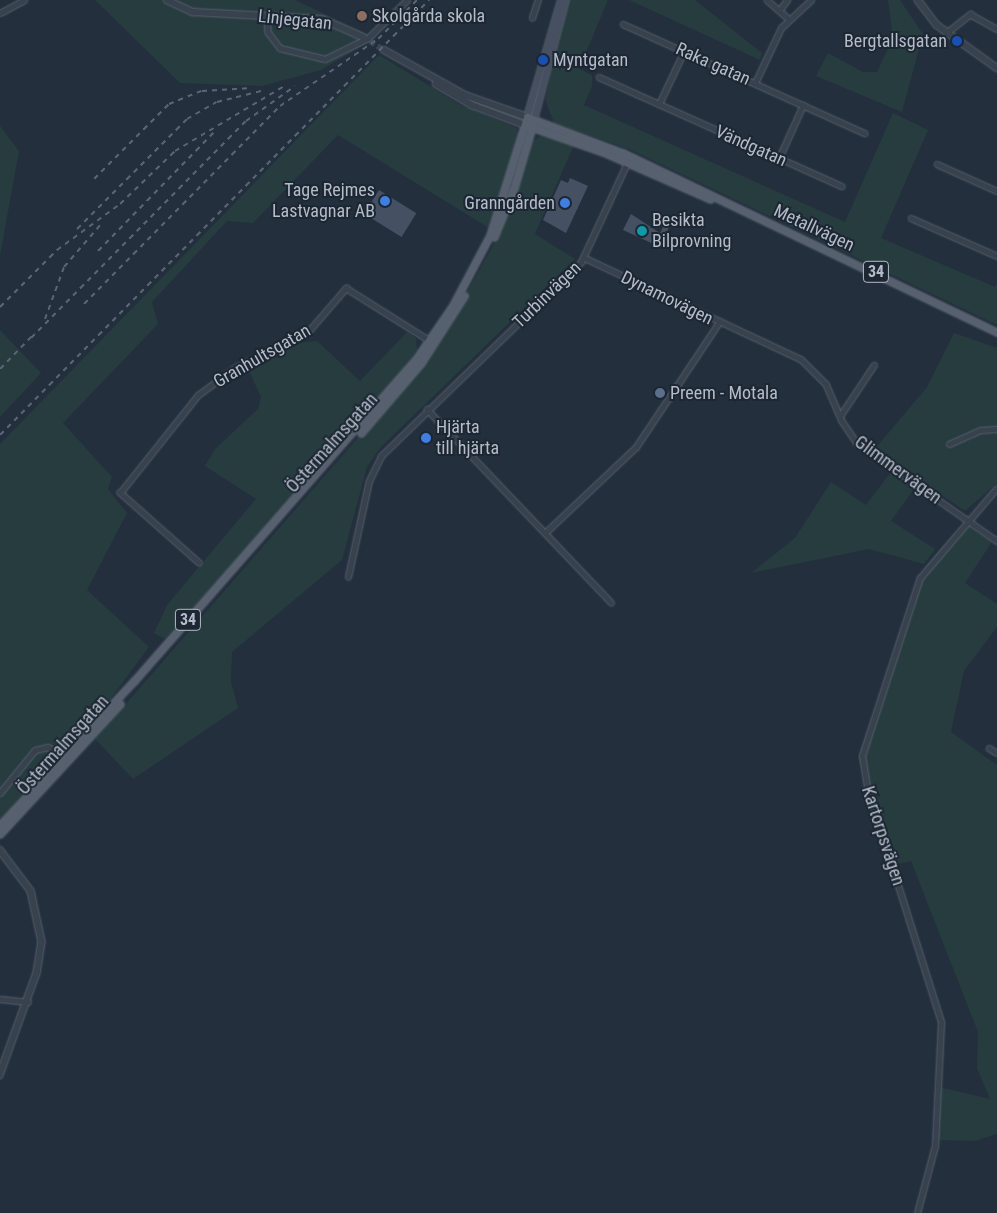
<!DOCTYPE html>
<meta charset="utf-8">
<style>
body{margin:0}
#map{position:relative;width:997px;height:1213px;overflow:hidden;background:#242f3e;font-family:"Roboto Condensed",sans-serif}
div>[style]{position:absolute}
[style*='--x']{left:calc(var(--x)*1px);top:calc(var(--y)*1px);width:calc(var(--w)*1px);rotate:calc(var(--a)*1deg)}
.green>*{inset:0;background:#263c3f}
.building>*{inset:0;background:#455162;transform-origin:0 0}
.tertiary-tunnel>*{height:5.5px;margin-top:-2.75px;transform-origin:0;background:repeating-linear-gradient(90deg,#3a4453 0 5.5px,transparent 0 8.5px)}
.roads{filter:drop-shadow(0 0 1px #565f6c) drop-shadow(0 0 1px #565f6c)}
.minor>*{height:4.5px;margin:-2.25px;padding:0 2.25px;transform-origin:2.25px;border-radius:2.25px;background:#38414e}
.tertiary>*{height:5.5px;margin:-2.75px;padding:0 2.75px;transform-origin:2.75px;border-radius:2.75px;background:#38414e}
.secondary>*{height:6px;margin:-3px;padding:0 3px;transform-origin:3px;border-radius:3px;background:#465061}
.primary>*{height:7px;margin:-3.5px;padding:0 3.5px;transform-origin:3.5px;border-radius:3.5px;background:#56606e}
.rail>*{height:2px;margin-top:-1px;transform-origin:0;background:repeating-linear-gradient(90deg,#5a6575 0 5px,transparent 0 10px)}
.dots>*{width:14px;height:14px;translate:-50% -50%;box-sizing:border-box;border:2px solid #1d2633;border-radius:50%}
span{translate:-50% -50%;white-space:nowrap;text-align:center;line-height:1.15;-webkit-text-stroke:4px #1d2633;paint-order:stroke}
.shield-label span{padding:1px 4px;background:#1d2633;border:1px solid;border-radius:4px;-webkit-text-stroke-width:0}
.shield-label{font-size:16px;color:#b4bcc9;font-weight:700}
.poi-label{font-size:18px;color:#b4bcc9}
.left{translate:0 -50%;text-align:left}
.right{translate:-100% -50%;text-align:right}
.street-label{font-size:18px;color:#b4bcc9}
</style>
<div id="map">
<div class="green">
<div style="clip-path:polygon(95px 0,295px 0,376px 38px,321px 70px,262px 86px,180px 83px)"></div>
<div style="clip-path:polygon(568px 0,608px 0,579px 69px,592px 75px,592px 86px,584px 105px,845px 222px,893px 113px,928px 130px,881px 238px,995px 287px,997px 283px,997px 325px,629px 149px,554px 123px,545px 99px)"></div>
<div style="clip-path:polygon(629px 0,695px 0,762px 53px,760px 60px)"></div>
<div style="clip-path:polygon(888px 0,900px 0,923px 34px,902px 112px,816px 76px,828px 53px,863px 72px,877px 72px,893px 38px)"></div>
<div style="clip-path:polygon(379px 55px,459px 104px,517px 128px,518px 136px,489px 228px,338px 135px,253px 223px,227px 221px,152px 302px,158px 324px,63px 423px,112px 477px,108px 489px,127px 513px,87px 590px,149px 647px,88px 729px,0 820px,0 444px)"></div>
<div style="clip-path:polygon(0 126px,19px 151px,0 256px)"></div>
<div style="clip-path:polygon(543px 135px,574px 145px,535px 234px,575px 259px,380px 448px,367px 467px,342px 560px,232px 652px,231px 682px,238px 708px,133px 779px,95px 739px,436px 348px,497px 238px,531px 141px)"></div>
<div style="clip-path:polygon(0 330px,41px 373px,0 417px)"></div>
<div style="clip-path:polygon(407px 332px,416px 338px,417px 350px,389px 388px,165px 639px,154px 633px,167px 605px,256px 499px,205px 466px,215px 449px,258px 409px,261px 397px,247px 367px,303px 342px,317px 341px,360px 381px)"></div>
<div style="clip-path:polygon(954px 333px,997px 348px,997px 483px,965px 511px,874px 450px,927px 387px)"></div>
<div style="clip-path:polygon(890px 473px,914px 489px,891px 521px,935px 549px,924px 564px,869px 549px,751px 573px,795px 538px,831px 482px,866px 505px)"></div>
<div style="clip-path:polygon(969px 526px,992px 542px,965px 583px,997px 604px,997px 627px,964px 671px,951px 732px,997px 765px,997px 1134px,975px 1141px,935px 1140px,939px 1087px,990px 1099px,977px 1068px,978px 1032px,911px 861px,889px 866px,858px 757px,925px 567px,953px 534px)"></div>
</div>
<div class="building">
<div style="clip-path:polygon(570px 178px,588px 186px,566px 233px,543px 220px,561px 180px,568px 183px)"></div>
<div style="left:379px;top:190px;width:44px;height:28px;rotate:32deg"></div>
<div style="clip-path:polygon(631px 214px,660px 233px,666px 221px,671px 223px,660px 247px,623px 230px)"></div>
</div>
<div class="tertiary-tunnel">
<div style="--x:363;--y:37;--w:25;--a:32"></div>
</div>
<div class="roads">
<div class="minor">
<div style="--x:767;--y:0;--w:28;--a:41"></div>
<div style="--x:779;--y:11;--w:14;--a:-54"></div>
<div style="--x:0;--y:13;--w:27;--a:-28"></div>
<div style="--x:267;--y:16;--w:16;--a:86"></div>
<div style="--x:268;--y:32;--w:20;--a:53"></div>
<div style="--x:280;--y:48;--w:46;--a:13.7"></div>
<div style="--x:325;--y:59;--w:48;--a:-26"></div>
<div style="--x:368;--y:38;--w:54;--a:-44.3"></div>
<div style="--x:532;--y:18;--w:19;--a:-72"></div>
<div style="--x:623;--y:24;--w:265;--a:24.3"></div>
<div style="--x:946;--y:33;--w:31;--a:-38"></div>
<div style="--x:970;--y:14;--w:31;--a:29"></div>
<div style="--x:599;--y:77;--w:266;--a:24.2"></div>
<div style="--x:755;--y:83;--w:61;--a:-64.7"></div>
<div style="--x:781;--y:28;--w:41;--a:-43"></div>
<div style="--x:659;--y:104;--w:59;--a:-64.7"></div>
<div style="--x:779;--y:158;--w:58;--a:-65.6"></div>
<div style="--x:937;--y:164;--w:66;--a:24.2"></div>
<div style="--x:911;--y:218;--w:94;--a:23.8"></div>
<div style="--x:585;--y:258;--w:238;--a:25.1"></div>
<div style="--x:801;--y:359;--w:35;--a:45"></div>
<div style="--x:826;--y:384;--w:40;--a:66.6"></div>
<div style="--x:842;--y:421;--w:27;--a:56"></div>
<div style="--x:857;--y:443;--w:171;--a:35"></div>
<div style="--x:427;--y:409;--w:267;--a:46.4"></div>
<div style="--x:840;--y:416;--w:61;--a:-56.3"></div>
<div style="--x:949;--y:444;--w:34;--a:-24"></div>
<div style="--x:980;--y:430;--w:17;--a:-3"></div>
<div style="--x:545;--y:533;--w:125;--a:-43.4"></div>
<div style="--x:636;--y:447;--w:151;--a:-56.3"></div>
<div style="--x:199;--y:563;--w:106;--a:-138.5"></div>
<div style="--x:120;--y:493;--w:125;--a:-51.5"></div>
<div style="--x:198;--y:395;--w:47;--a:-36.4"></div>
<div style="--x:236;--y:367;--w:79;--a:-25.6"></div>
<div style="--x:307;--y:333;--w:60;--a:-49.1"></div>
<div style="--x:346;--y:288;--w:99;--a:32.2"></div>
<div style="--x:348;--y:577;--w:98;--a:-77.7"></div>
<div style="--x:369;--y:481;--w:28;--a:-64"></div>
<div style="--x:381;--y:456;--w:279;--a:-44.1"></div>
<div style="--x:581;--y:262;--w:111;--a:-65"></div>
<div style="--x:989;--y:748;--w:9;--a:32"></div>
<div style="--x:0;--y:793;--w:55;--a:-50.9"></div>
<div style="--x:35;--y:750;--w:13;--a:-13"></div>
<div style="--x:48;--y:747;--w:21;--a:29"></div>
<div style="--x:0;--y:999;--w:28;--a:6"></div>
<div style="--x:917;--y:1213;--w:69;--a:-75"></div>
<div style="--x:935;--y:1146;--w:124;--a:-87.2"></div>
<div style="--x:941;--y:1022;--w:246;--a:-107.5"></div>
<div style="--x:867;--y:787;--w:31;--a:-99"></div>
<div style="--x:862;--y:756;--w:187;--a:-72"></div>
<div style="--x:920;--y:578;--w:118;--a:-49.5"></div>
</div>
<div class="tertiary">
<div style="--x:167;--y:0;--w:29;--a:25"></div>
<div style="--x:193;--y:12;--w:129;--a:3.1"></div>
<div style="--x:322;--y:19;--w:45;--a:23.7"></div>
<div style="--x:918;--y:0;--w:31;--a:53"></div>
<div style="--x:937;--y:25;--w:74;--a:35.6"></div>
<div style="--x:384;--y:50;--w:93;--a:29.1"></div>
<div style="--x:465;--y:95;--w:66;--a:19.5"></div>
<div style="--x:436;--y:84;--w:42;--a:30.3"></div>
<div style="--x:472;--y:105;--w:57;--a:20.7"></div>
<div style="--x:0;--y:850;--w:51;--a:52.9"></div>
<div style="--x:31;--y:891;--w:52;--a:77.8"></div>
<div style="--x:42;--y:942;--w:31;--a:99"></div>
<div style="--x:37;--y:973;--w:109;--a:109.9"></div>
</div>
<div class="secondary">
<div style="--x:527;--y:117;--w:122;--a:-73.8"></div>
<div style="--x:534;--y:120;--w:124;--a:-75.1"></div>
</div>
<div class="primary">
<div style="--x:528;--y:126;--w:79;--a:19.1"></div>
<div style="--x:603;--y:152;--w:117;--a:23.7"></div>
<div style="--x:494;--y:237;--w:53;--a:-67.8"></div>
<div style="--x:514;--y:188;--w:71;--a:-73.6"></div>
<div style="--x:361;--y:433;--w:92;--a:-49.4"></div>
<div style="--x:421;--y:363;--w:80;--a:-57.3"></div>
<div style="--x:0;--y:825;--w:197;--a:-47.1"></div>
<div style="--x:134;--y:681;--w:428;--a:-48.8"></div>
<div style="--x:416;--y:359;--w:65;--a:-55.6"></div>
<div style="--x:453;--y:305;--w:79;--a:-62.1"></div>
<div style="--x:490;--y:235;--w:124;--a:-72.6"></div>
<div style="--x:527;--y:117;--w:103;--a:20.6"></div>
<div style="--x:623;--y:153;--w:415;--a:25.6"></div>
<div style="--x:0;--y:834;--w:177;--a:-47.3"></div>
</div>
</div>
<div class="rail">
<div style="--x:94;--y:179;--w:106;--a:-45"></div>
<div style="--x:169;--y:104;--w:35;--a:-22"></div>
<div style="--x:202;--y:91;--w:50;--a:-3.4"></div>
<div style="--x:77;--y:229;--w:156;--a:-45"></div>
<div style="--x:187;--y:119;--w:34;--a:-30"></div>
<div style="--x:217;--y:102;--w:49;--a:-14"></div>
<div style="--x:98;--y:251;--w:166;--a:-45.7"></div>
<div style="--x:84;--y:304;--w:279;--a:-45.3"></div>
<div style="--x:280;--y:106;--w:119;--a:-34.4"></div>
<div style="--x:378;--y:39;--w:55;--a:-45"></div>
<div style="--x:0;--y:307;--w:81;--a:-45"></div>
<div style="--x:57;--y:250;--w:78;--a:-36.1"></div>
<div style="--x:120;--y:204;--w:76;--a:-43.9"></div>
<div style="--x:175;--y:151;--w:126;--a:-30.7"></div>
<div style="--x:45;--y:319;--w:55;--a:-69.9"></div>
<div style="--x:64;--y:267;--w:57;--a:-49.3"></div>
<div style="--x:31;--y:338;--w:305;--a:-45.3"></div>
<div style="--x:246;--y:121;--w:60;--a:-35.5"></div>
<div style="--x:0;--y:369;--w:50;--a:-45.8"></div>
<div style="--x:0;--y:435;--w:611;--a:-45.4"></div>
</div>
<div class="dots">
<div style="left:362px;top:16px;background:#8d6e63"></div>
<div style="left:957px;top:41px;background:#1a4fb4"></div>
<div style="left:543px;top:60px;background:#1a4fb4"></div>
<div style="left:385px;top:201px;background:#3f7fe0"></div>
<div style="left:565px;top:203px;background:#3f7fe0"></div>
<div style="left:642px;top:231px;background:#0f9aa8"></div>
<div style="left:660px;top:393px;background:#5c6f8a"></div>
<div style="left:426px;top:438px;background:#3f7fe0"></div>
</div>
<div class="shield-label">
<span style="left:876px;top:272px">34</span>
<span style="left:188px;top:620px">34</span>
</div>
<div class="poi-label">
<span class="left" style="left:372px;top:16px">Skolgårda skola</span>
<span class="right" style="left:947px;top:41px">Bergtallsgatan</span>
<span class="left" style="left:553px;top:60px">Myntgatan</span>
<span class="right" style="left:375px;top:201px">Tage Rejmes<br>Lastvagnar AB</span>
<span class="right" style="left:555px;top:203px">Granngården</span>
<span class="left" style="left:652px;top:231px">Besikta<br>Bilprovning</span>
<span class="left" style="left:670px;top:393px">Preem - Motala</span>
<span class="left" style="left:436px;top:438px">Hjärta<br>till hjärta</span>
</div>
<div class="street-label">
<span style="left:295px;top:20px;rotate:6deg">Linjegatan</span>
<span style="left:713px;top:64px;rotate:24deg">Raka gatan</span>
<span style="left:751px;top:146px;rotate:24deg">Vändgatan</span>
<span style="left:814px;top:228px;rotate:25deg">Metallvägen</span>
<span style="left:547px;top:295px;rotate:-44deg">Turbinvägen</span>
<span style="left:667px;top:298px;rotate:26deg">Dynamovägen</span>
<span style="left:262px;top:356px;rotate:-30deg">Granhultsgatan</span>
<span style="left:332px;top:443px;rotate:-48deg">Östermalmsgatan</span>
<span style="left:898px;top:470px;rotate:36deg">Glimmervägen</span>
<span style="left:63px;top:745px;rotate:-48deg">Östermalmsgatan</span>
<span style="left:883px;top:836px;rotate:72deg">Kartorpsvägen</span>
</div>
</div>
